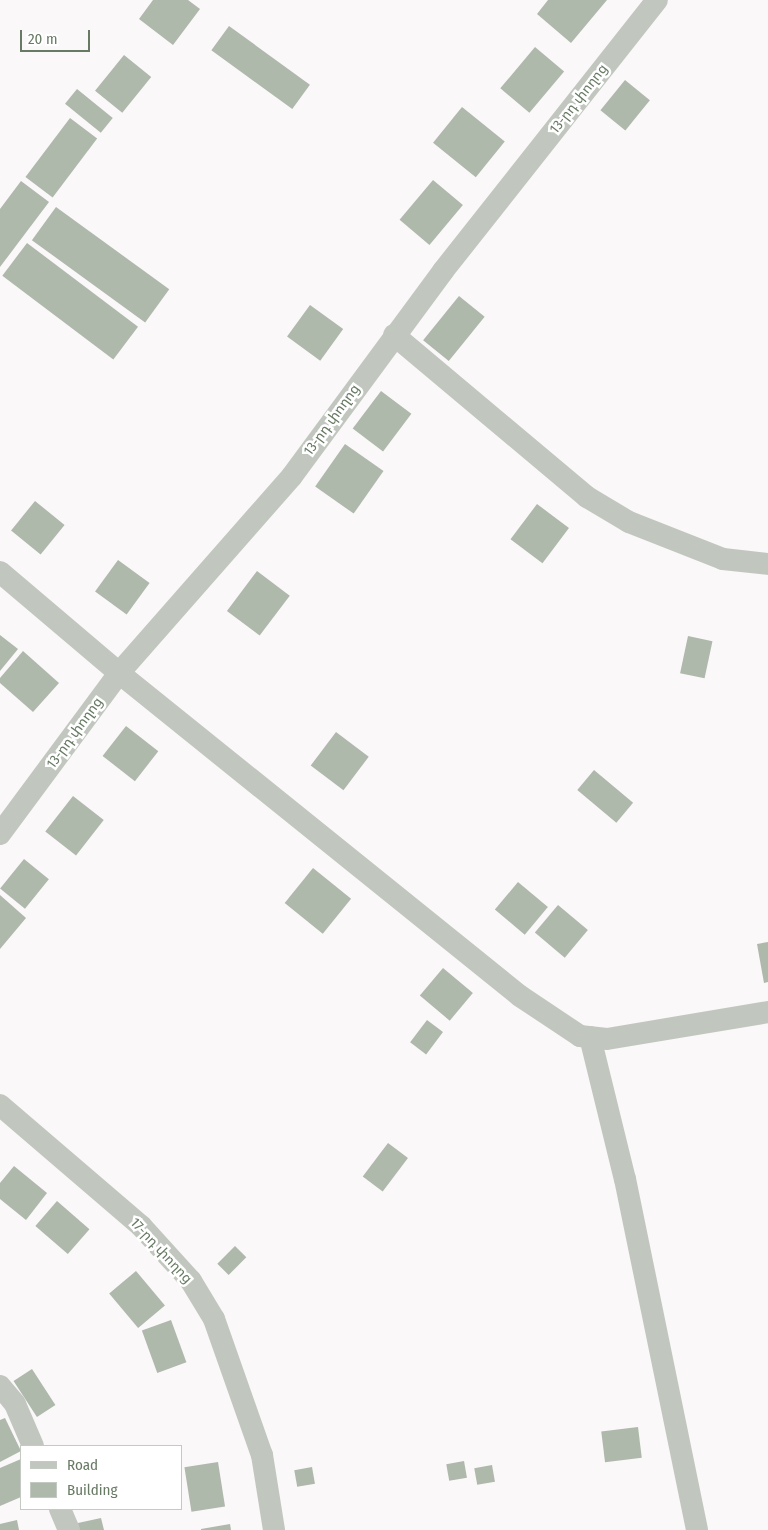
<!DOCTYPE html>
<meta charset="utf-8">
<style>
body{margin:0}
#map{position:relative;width:768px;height:1530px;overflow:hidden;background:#faf8f9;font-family:"Fira Sans Condensed","Noto Sans Armenian",sans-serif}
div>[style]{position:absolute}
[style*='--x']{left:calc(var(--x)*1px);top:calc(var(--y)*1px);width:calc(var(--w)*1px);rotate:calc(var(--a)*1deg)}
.building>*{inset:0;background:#aeb8ab;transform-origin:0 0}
.minor>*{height:22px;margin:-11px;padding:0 11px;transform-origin:11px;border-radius:11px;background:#c1c7bf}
span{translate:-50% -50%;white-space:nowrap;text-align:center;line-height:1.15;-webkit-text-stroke:5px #fff;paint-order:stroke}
.street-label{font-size:14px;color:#677a63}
.legend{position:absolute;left:20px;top:1445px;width:162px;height:65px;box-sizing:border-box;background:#fff;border:1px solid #c2cac1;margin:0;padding:6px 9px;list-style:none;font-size:15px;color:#677a63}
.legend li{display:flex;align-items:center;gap:10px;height:25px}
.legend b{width:25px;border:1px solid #c2cac1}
.scale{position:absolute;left:20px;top:30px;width:70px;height:22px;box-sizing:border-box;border:2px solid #677a63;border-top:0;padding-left:6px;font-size:15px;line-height:18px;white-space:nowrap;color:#677a63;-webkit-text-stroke:4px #fff;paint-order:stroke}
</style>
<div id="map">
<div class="building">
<div style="clip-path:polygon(153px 0,188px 0,200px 9px,173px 45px,139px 19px)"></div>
<div style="clip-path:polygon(548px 0,607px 0,571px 43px,537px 14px)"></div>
<div style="left:229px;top:26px;width:100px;height:30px;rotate:36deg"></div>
<div style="left:535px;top:47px;width:38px;height:54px;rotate:40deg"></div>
<div style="left:124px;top:55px;width:35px;height:46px;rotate:39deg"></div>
<div style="left:625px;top:80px;width:32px;height:39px;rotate:39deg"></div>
<div style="left:77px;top:89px;width:46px;height:19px;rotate:39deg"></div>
<div style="left:462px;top:107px;width:55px;height:46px;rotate:39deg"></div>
<div style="left:70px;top:118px;width:34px;height:74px;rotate:37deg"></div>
<div style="left:433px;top:180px;width:39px;height:52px;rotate:40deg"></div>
<div style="clip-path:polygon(21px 181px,49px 202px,0 267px,0 209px)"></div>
<div style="left:56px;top:207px;width:140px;height:41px;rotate:36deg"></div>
<div style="left:27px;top:243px;width:139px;height:41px;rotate:37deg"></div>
<div style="left:459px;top:296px;width:33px;height:57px;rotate:39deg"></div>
<div style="left:310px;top:305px;width:41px;height:39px;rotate:36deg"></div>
<div style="left:381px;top:391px;width:38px;height:47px;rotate:37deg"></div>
<div style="left:345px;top:444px;width:47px;height:52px;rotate:35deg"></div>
<div style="left:35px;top:501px;width:38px;height:38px;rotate:39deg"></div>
<div style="left:537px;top:504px;width:40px;height:44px;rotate:37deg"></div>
<div style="left:118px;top:560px;width:39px;height:39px;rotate:36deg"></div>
<div style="left:257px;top:571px;width:41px;height:50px;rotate:37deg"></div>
<div style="clip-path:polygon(0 635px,18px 649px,0 671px)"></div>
<div style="left:688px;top:636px;width:25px;height:38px;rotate:12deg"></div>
<div style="clip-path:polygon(23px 651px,59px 683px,33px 712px,0 683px,0 678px)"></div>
<div style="left:126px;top:726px;width:41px;height:38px;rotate:38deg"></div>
<div style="left:336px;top:732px;width:41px;height:42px;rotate:37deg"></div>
<div style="left:594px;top:770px;width:51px;height:26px;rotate:40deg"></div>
<div style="left:73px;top:796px;width:39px;height:45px;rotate:38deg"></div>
<div style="left:24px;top:859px;width:32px;height:38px;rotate:39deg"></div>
<div style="left:313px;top:868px;width:49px;height:45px;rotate:39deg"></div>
<div style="left:518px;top:882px;width:39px;height:36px;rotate:40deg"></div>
<div style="clip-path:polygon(0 895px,26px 918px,0 949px)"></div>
<div style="left:558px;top:905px;width:39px;height:36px;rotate:40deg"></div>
<div style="clip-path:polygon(768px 942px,768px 982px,764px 983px,757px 944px)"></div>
<div style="left:443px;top:968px;width:39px;height:36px;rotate:40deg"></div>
<div style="left:427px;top:1020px;width:20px;height:28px;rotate:37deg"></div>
<div style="left:388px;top:1143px;width:25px;height:42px;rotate:37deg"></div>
<div style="clip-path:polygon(14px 1166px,47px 1193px,26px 1220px,0 1199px,0 1183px)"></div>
<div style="left:57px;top:1201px;width:43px;height:33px;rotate:41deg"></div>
<div style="left:235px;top:1246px;width:16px;height:25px;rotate:45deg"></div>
<div style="left:136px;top:1271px;width:45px;height:35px;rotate:50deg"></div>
<div style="left:171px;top:1320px;width:45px;height:31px;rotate:70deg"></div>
<div style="left:32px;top:1369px;width:43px;height:22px;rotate:57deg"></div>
<div style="clip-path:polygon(5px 1418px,21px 1451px,0 1462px,0 1420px)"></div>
<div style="left:638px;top:1427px;width:31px;height:37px;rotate:83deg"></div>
<div style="clip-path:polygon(21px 1459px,21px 1497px,0 1506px,0 1468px)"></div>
<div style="left:464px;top:1461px;width:17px;height:18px;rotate:80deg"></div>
<div style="left:218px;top:1462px;width:45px;height:34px;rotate:81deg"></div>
<div style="left:492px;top:1465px;width:17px;height:18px;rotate:80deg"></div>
<div style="left:312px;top:1467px;width:17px;height:18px;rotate:80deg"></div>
<div style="clip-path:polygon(101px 1518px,104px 1530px,79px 1530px,78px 1523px)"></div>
<div style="clip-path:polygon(17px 1520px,19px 1530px,0 1530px,0 1524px)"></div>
<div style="clip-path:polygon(230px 1524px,231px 1530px,201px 1530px,201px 1529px)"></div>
</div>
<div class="minor">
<div style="--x:394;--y:335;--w:252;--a:40"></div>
<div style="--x:587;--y:497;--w:49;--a:30.8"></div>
<div style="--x:629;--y:522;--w:101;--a:21.5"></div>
<div style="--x:723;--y:559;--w:45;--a:6.3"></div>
<div style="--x:0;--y:572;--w:156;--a:40.3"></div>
<div style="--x:119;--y:673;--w:515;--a:38.85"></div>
<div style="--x:520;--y:996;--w:72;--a:33.7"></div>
<div style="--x:580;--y:1036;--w:27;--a:6"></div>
<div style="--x:607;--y:1039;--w:163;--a:-9.5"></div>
<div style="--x:0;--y:834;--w:200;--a:-53.5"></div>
<div style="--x:119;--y:673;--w:262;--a:-48.7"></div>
<div style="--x:292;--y:476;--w:255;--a:-53.6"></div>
<div style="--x:443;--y:271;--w:345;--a:-51.7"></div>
<div style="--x:590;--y:1037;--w:146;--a:76.2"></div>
<div style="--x:625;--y:1179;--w:358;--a:78.4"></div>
<div style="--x:0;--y:1105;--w:186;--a:40.6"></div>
<div style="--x:141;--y:1226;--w:74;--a:47.7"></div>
<div style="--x:191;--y:1281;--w:44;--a:58.8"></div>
<div style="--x:214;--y:1319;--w:144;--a:70.6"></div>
<div style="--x:262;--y:1455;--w:76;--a:80.9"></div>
<div style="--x:0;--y:1386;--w:23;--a:50"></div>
<div style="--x:15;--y:1404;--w:46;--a:66.8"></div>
<div style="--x:60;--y:1509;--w:23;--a:67"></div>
</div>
<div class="street-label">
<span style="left:579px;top:99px;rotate:-52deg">13-րդ փողոց</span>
<span style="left:332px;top:420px;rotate:-54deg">13-րդ փողոց</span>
<span style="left:75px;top:733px;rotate:-54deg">13-րդ փողոց</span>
<span style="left:161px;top:1251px;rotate:47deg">17-րդ փողոց</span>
</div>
<ul class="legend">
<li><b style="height:6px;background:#c1c7bf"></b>Road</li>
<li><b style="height:14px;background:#aeb8ab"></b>Building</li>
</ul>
<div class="scale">20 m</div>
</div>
